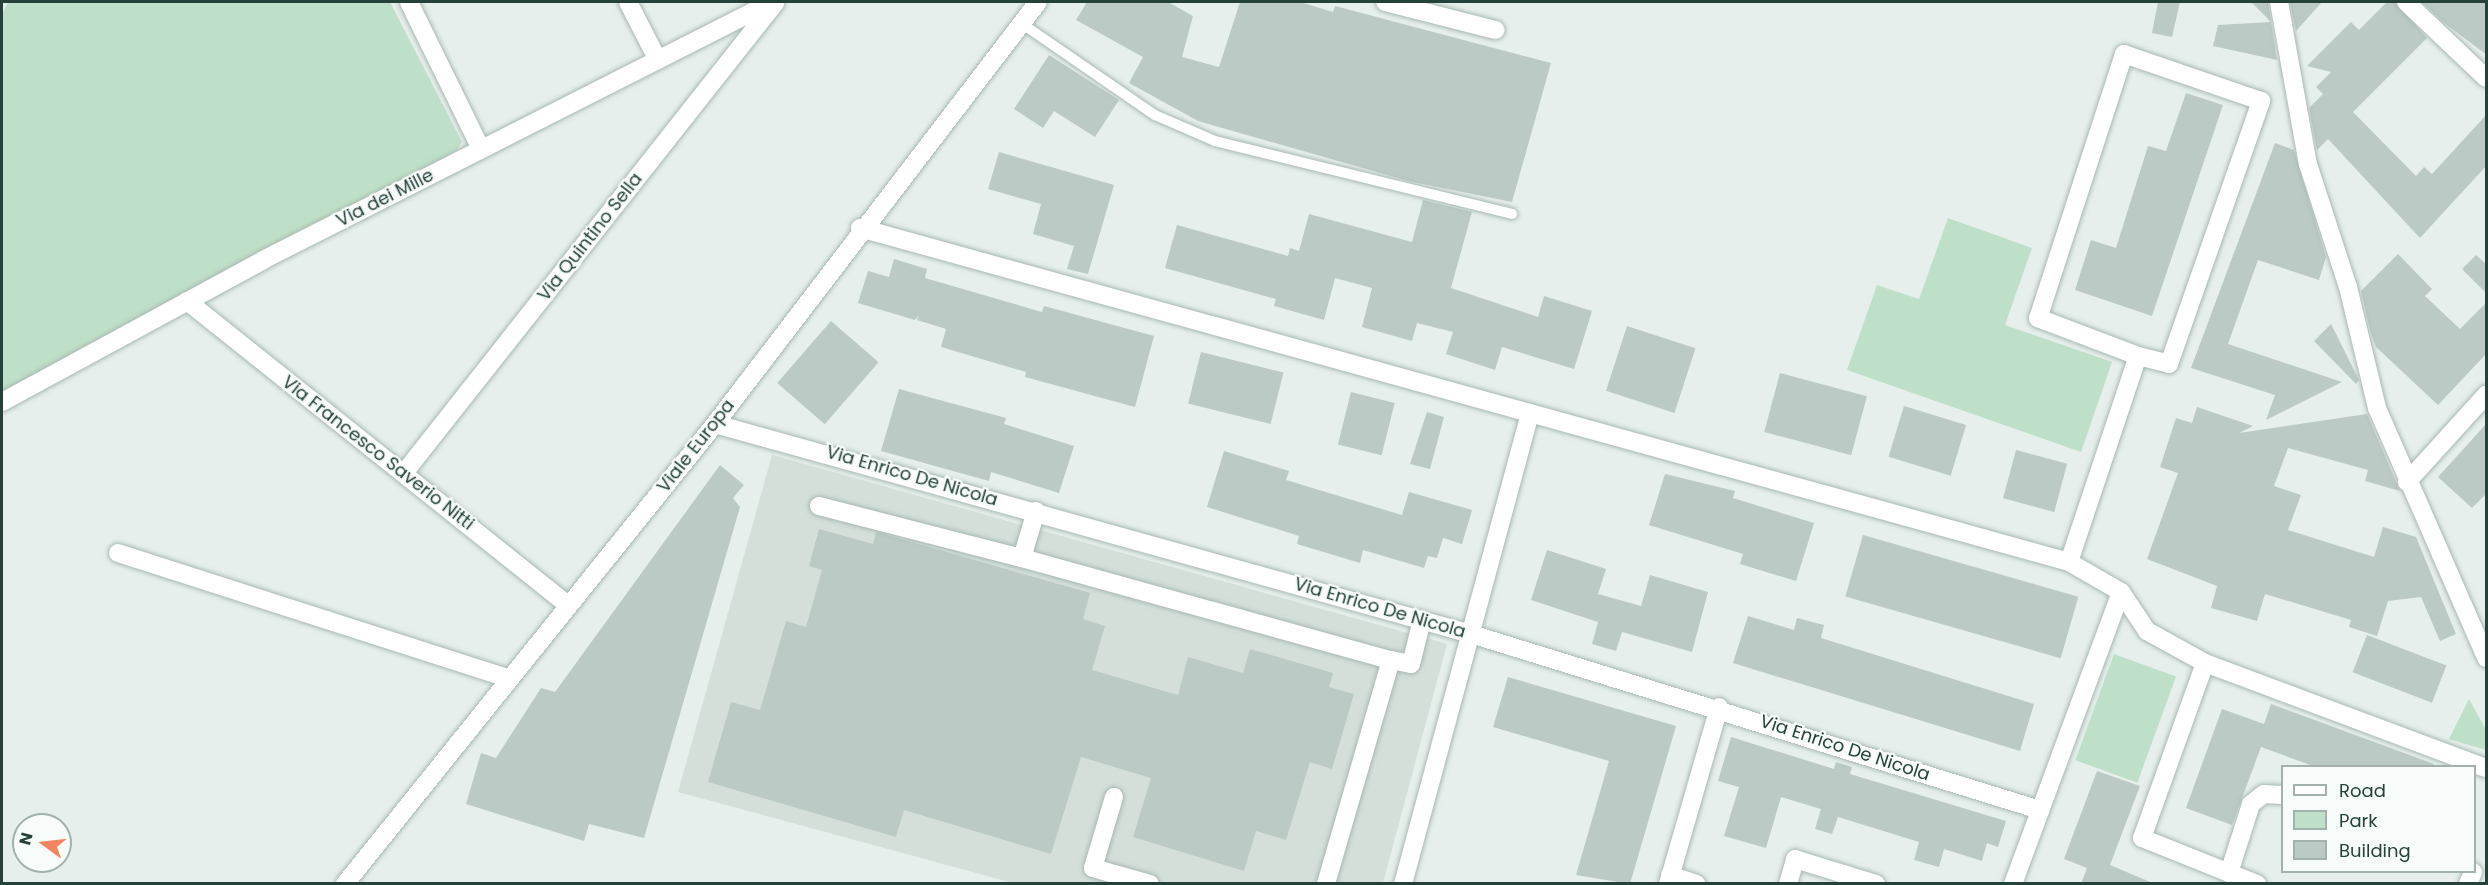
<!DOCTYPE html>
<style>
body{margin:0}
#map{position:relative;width:2488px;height:885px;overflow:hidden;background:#e6efeb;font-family:Poppins,sans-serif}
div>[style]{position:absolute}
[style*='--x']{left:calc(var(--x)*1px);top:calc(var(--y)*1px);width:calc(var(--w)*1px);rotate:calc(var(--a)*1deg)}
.built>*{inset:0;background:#d4dfda}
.green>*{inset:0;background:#bfe0c8;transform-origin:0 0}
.building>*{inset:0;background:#bbcac4;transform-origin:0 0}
.roads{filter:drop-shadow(0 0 2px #a8b8b2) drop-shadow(0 0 2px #a8b8b2)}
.lane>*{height:10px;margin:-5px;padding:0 5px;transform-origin:5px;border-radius:5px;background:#fff}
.street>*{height:18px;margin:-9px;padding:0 9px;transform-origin:9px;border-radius:9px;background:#fff}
.secondary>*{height:18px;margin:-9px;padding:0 9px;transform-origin:9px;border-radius:9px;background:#fff}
span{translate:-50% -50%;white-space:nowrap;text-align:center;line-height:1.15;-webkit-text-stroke:4.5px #f7fbf9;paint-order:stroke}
.street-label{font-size:18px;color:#24423a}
.frame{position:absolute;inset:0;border:3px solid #24423a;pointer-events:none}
.legend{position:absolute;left:2281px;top:765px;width:195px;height:108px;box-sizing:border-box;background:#f7fbf9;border:2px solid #a3b1ad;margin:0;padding:8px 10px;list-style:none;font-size:18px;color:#24423a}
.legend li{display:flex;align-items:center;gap:12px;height:30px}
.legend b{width:30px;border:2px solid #a3b1ad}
.north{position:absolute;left:12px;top:813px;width:60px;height:60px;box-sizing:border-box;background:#f7fbf9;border:2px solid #a3b1ad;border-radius:50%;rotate:285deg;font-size:16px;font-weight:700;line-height:24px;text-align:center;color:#24423a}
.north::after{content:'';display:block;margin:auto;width:21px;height:27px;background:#f4845f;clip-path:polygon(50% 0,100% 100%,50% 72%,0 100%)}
</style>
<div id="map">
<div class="built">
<div style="clip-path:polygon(772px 455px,1447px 644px,1383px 883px,1013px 883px,678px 792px)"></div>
</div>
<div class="green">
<div style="clip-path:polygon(8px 2px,390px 2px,462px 142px,456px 151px,2px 395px,2px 14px)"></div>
<div style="clip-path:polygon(1948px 218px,2032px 248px,2005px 325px,2112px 362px,2081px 452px,1847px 370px,1877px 285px,1919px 299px)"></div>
<div style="left:2114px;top:654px;width:66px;height:113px;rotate:20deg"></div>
<div style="clip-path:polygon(2469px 699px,2486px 730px,2486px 750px,2449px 739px)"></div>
</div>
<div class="building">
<div style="clip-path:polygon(1087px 2px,1168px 2px,1193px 16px,1182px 57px,1219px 67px,1240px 2px,1300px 2px,1333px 12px,1335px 6px,1551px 63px,1512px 202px,1408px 181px,1198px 121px,1129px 83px,1143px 57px,1076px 20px)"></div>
<div style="clip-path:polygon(2158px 2px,2180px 2px,2172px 37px,2152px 33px)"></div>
<div style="clip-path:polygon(2251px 2px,2268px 2px,2277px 60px,2213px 46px,2218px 25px,2271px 22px)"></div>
<div style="clip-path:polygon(2290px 2px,2322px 2px,2296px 31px)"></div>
<div style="clip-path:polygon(2387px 2px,2395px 2px,2427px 38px,2353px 112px,2416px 176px,2424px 167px,2432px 174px,2487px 114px,2487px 165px,2420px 238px,2328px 139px,2317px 150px,2309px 108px,2323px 94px,2316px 87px,2331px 72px,2307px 66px,2351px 22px,2359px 30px)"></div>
<div style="clip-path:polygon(2422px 2px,2487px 2px,2487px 55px,2443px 22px)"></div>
<div style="clip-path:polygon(1049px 55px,1119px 100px,1095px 137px,1054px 111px,1043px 128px,1014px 109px)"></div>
<div style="clip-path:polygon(2186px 93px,2223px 105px,2152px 316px,2075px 290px,2091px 240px,2116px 248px,2148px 146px,2166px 151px)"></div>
<div style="clip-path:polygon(2275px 143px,2294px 150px,2326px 257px,2319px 280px,2258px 260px,2228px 344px,2342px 382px,2266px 420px,2275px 395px,2191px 368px)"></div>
<div style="clip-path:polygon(999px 152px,1114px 185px,1088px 274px,1067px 269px,1074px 246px,1033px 234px,1041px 204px,988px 189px)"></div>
<div style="clip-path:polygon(1423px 200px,1472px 212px,1451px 288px,1538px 317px,1544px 296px,1592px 311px,1574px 369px,1502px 347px,1495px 370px,1446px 354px,1453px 332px,1417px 323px,1412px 341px,1362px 327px,1372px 288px,1335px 278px,1324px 320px,1274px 306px,1276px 299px,1165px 268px,1177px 225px,1288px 256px,1290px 248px,1299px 251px,1309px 214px,1412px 242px)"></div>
<div style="clip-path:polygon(2398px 254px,2432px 289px,2425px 296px,2460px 329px,2487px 302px,2487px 353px,2438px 405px,2376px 347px,2370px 330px,2361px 291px)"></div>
<div style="clip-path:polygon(2476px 255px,2487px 265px,2487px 294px,2462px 269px)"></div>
<div style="clip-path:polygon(894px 259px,927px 269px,925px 278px,1042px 312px,1044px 306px,1154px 336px,1135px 407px,1025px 377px,1026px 372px,941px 347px,946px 329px,917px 320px,919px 315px,915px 320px,858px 303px,868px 271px,889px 277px)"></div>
<div style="left:831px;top:321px;width:63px;height:82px;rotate:41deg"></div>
<div style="clip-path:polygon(2331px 324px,2359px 380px,2356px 384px,2314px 341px)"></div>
<div style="left:1627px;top:326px;width:72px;height:68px;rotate:18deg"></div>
<div style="left:1201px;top:352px;width:85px;height:53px;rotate:14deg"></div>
<div style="left:1780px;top:373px;width:90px;height:61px;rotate:15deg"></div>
<div style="clip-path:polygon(899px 389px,1006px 418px,1004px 424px,1074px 446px,1059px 493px,991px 472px,989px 481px,881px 451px)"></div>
<div style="left:1351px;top:392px;width:45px;height:54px;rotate:14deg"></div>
<div style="left:1904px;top:406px;width:65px;height:53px;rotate:17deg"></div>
<div style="clip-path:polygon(2197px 407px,2253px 426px,2239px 433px,2367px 414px,2400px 491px,2365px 481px,2368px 470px,2288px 448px,2274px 486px,2301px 495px,2288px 530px,2374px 557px,2383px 527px,2416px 537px,2456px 634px,2440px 641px,2421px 597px,2388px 601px,2377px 636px,2349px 627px,2351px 620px,2265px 594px,2257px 621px,2211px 608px,2217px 586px,2147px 559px,2178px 473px,2160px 467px,2176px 418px,2192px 423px)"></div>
<div style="clip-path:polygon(1427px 412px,1444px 417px,1430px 469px,1410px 464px)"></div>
<div style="clip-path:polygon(2487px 423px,2487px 493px,2472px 508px,2438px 477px)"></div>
<div style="left:2016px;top:450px;width:53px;height:50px;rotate:15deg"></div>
<div style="clip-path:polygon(1224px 451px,1289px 471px,1286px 480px,1402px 515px,1409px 492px,1472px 510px,1462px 544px,1443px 538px,1437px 558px,1428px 556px,1424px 568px,1363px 550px,1360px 563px,1297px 544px,1299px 536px,1207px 507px)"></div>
<div style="clip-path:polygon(720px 465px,744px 485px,733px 498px,740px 507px,644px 838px,589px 824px,584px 841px,466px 804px,481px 753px,496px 758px,541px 688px,555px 692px)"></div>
<div style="clip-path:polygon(1665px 474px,1735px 491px,1733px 498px,1814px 523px,1796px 581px,1740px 564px,1743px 554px,1649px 525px)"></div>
<div style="clip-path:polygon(819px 529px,873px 544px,876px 532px,1090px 593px,1083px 619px,1105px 626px,1092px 670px,1178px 695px,1188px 657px,1243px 673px,1250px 649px,1333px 673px,1329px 687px,1354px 694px,1332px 769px,1310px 762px,1286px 840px,1256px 831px,1244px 871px,1133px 837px,1151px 778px,1081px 757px,1051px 854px,904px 810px,896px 837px,708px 782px,731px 702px,760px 710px,786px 621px,806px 627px,822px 570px,809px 566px)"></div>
<div style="left:1863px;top:535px;width:224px;height:64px;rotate:16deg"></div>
<div style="clip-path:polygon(1547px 550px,1606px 569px,1598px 594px,1641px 606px,1650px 575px,1708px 592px,1692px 652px,1622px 632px,1616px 651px,1592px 644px,1598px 622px,1531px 600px)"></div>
<div style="clip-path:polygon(1748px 616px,1794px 630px,1797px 618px,1824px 625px,1821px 638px,2034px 704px,2020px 751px,1733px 663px)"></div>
<div style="left:2367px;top:635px;width:85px;height:40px;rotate:21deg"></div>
<div style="clip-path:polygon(1508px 677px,1676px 726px,1630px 884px,1576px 875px,1609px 761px,1493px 727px)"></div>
<div style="clip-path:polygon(2271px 704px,2434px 764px,2434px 766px,2313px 766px,2261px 747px,2232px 825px,2186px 808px,2222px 709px,2264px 724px)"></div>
<div style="clip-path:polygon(1731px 737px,1834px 769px,1836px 762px,1852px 767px,1850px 774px,2006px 821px,1998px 847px,1987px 843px,1982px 861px,1944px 849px,1939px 867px,1914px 860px,1919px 842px,1838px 817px,1832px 834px,1815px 829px,1821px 809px,1781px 797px,1766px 848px,1724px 836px,1739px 787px,1718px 781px)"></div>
<div style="clip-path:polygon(2097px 771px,2140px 786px,2110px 865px,2155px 884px,2081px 884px,2087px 868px,2064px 859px)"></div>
</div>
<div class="roads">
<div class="lane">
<div style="--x:1021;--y:23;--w:163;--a:34.5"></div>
<div style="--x:1155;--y:115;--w:65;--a:23.4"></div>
<div style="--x:1215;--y:141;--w:306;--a:13.8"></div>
</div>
<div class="street">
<div style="--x:409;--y:2;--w:164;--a:63.9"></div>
<div style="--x:628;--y:2;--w:65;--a:62.7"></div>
<div style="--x:1385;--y:2;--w:114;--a:14.2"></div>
<div style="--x:2279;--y:2;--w:165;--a:79.9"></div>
<div style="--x:2308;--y:164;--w:129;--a:72"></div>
<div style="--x:2348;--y:287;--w:124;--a:76.5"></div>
<div style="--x:2377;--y:408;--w:273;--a:66.4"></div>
<div style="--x:2406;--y:2;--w:110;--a:43.5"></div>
<div style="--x:860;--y:228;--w:1254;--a:15.44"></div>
<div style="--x:2069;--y:562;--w:60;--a:30"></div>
<div style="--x:2121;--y:592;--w:47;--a:56.3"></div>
<div style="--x:2147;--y:631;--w:66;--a:28.9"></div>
<div style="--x:2205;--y:663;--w:300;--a:20.5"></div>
<div style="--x:187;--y:301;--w:487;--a:38.6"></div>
<div style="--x:2;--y:402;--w:297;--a:-28.5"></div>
<div style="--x:263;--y:260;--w:571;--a:-26.88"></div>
<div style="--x:715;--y:424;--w:785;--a:15.52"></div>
<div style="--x:1471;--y:634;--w:596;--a:17.19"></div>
<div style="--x:404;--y:473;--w:599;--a:-51.71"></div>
<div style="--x:2407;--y:482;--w:118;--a:-47.8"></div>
<div style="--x:819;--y:506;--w:210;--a:14.4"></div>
<div style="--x:1036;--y:511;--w:49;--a:106.6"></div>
<div style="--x:1022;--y:558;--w:383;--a:15.5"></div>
<div style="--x:1391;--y:660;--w:233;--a:106.2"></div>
<div style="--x:118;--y:553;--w:409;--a:17.8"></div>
<div style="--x:2069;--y:562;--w:217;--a:-71.5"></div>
<div style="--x:2138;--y:356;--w:32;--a:14"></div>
<div style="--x:2169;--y:364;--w:279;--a:-70.7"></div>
<div style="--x:2261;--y:101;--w:145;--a:-161.1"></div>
<div style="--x:2124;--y:54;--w:278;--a:108"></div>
<div style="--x:2038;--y:318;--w:107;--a:20.8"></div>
<div style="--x:1391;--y:660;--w:20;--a:11"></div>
<div style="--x:1411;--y:664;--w:45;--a:-76"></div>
<div style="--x:2205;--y:663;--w:186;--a:109.8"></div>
<div style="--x:2142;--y:838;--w:124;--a:21.8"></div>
<div style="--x:1114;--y:797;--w:74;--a:106.5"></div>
<div style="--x:1093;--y:868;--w:59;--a:15.7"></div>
<div style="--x:2229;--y:873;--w:72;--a:-72.3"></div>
<div style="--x:2251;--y:804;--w:16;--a:-38"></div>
<div style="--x:2264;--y:794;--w:18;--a:3"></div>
<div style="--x:1670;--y:875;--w:28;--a:19"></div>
<div style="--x:1403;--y:884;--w:488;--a:-74.9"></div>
<div style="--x:1668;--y:884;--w:184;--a:-73.9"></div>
<div style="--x:1788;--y:884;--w:26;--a:-74"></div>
<div style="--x:1795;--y:859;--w:85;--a:17.2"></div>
<div style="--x:2013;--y:884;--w:311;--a:-69.7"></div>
<div style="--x:2468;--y:884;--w:13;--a:-67"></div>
</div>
<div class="secondary">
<div style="--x:345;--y:884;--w:590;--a:-51.19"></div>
<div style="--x:715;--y:424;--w:531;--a:-52.57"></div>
</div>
</div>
<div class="street-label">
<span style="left:385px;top:198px;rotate:-27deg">Via dei Mille</span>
<span style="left:590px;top:237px;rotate:-52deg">Via Quintino Sella</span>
<span style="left:696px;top:446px;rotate:-52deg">Viale Europa</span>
<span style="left:378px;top:453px;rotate:38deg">Via Francesco Saverio Nitti</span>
<span style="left:912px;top:476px;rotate:16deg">Via Enrico De Nicola</span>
<span style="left:1380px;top:608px;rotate:16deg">Via Enrico De Nicola</span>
<span style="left:1845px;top:748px;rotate:18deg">Via Enrico De Nicola</span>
</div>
<div class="frame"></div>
<ul class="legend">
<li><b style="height:8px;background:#fff"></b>Road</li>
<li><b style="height:16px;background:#bfe0c8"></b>Park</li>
<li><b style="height:16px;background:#bbcac4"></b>Building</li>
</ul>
<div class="north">N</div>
</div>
